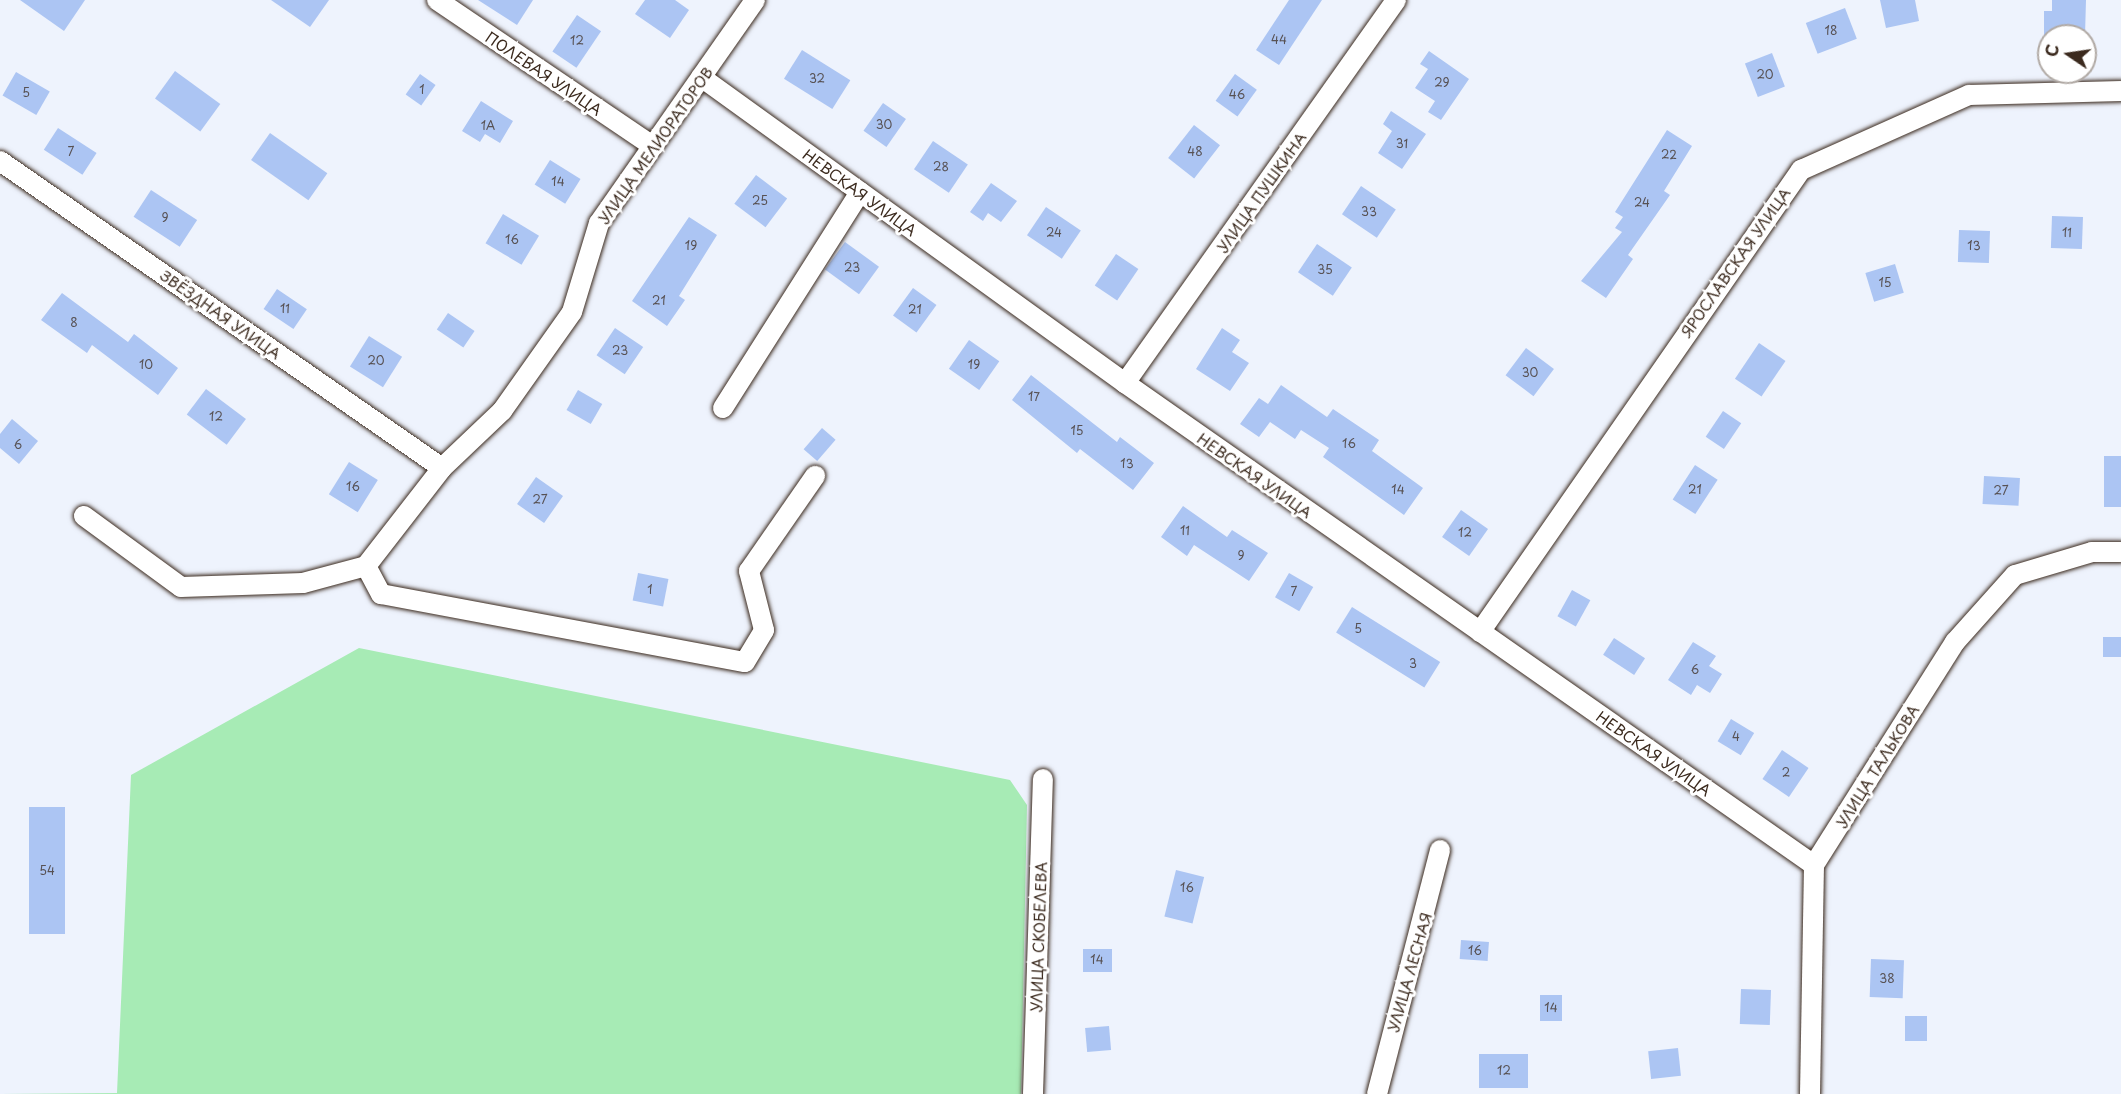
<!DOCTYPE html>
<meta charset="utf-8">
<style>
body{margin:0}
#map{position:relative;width:2121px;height:1094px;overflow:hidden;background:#eef3fd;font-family:"Playpen Sans",sans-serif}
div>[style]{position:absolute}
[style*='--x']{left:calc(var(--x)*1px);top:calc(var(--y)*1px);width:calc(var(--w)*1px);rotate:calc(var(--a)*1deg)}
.green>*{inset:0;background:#a7ebb5}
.building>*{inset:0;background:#acc5f3;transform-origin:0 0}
.roads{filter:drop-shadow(0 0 2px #3b2a1e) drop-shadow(0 0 2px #3b2a1e)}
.minor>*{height:20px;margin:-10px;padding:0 10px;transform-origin:10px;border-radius:10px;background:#fff}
span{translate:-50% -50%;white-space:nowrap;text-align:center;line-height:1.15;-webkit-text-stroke:6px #fff;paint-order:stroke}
.number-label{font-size:12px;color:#575153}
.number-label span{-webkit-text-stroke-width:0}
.street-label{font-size:15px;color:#3b2a1e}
.north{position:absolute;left:2037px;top:24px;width:60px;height:60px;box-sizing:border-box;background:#fff;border:2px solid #b1aaa5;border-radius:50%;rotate:283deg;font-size:16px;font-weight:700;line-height:24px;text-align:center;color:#3b2a1e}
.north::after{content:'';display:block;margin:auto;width:21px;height:27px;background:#3b2a1e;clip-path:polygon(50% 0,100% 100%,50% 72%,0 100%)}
</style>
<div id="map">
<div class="green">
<div style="clip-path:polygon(359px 648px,1010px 780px,1027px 805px,1021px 1094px,0 1094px,117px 1093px,131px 775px)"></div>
</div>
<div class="building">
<div style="clip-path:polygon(20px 0,85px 0,64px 31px)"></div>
<div style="clip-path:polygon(271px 0,329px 0,310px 27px)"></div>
<div style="clip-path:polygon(478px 0,533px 0,517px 25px)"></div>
<div style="clip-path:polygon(645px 0,675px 0,689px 10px,670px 38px,635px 14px)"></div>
<div style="clip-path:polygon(1289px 0,1322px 0,1279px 65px,1256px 50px)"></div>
<div style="clip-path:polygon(1880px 0,1915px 0,1919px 21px,1886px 28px)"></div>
<div style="clip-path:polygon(2052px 0,2086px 0,2085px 36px,2044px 36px,2044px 11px,2052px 11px)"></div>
<div style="left:1845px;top:8px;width:33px;height:42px;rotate:69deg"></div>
<div style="left:577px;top:15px;width:29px;height:44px;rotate:34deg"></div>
<div style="left:802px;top:50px;width:57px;height:34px;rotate:32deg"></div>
<div style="clip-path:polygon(1429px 51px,1469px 79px,1441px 120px,1428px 112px,1435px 101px,1415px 88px,1428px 69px,1420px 64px)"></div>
<div style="left:1772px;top:53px;width:36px;height:29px;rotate:69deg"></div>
<div style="left:175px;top:71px;width:56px;height:34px;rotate:36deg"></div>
<div style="left:16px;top:72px;width:39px;height:27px;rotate:30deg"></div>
<div style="left:420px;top:74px;width:19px;height:25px;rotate:35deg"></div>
<div style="left:1235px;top:74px;width:27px;height:33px;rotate:36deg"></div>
<div style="clip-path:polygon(481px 101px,513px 121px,500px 143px,485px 134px,480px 142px,462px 131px)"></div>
<div style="left:883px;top:103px;width:28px;height:34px;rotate:35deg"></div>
<div style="clip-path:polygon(1391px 111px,1426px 134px,1402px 169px,1378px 153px,1392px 131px,1383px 124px)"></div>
<div style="left:1194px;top:125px;width:33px;height:42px;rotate:38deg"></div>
<div style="left:58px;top:128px;width:46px;height:26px;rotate:33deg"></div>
<div style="clip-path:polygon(1667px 130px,1692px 146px,1664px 191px,1670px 195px,1628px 255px,1633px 259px,1606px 298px,1581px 281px,1622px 232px,1615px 228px,1623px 217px,1615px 212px)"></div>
<div style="left:270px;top:133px;width:70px;height:33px;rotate:35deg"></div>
<div style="left:933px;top:141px;width:42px;height:34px;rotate:34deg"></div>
<div style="left:550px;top:160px;width:36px;height:29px;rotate:32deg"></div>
<div style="left:756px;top:175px;width:39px;height:36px;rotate:37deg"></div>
<div style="clip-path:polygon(991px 183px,1017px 201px,1001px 222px,988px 213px,983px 221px,970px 212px)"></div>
<div style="left:1361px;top:186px;width:42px;height:34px;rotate:34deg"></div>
<div style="left:151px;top:190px;width:55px;height:32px;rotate:33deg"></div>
<div style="left:1046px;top:207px;width:42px;height:34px;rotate:34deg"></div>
<div style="left:503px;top:214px;width:42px;height:34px;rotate:31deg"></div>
<div style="left:2052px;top:216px;width:31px;height:32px;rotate:2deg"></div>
<div style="clip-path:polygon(689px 217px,717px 235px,679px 296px,685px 300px,667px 326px,632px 301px)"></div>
<div style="left:1959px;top:230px;width:31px;height:32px;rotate:2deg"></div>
<div style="left:845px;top:242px;width:42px;height:34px;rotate:36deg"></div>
<div style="left:1317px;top:244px;width:42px;height:34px;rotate:34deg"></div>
<div style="left:1116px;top:254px;width:27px;height:38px;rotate:34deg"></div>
<div style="left:1895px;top:264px;width:30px;height:31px;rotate:73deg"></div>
<div style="left:913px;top:288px;width:29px;height:34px;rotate:36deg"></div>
<div style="left:277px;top:289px;width:36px;height:24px;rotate:34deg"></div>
<div style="clip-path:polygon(62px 293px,128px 342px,134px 334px,178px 368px,158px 395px,92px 345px,87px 353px,41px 320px)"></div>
<div style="left:448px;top:313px;width:32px;height:20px;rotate:34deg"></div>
<div style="left:615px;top:328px;width:34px;height:33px;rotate:34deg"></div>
<div style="clip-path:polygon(1222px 328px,1240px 340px,1232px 352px,1249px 363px,1230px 391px,1196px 369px)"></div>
<div style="left:369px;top:336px;width:39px;height:36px;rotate:32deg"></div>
<div style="left:969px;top:340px;width:37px;height:35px;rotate:35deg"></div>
<div style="left:1759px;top:343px;width:32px;height:43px;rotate:34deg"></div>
<div style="left:1526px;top:348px;width:35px;height:34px;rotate:37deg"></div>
<div style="clip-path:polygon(1031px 375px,1117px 442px,1120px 437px,1154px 463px,1133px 490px,1080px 449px,1077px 453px,1012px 400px)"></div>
<div style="clip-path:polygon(1281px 385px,1327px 417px,1333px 409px,1379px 440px,1372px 451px,1423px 488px,1404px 515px,1323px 457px,1329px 448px,1301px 430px,1295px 439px,1270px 422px,1259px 437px,1240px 424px,1259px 398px,1268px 404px)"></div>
<div style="left:206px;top:389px;width:50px;height:32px;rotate:37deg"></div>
<div style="left:578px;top:390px;width:28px;height:23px;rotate:30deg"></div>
<div style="left:1723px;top:411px;width:22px;height:31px;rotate:34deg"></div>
<div style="clip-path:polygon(12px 419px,38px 441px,19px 464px,0 448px,0 434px)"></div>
<div style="left:822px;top:428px;width:18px;height:28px;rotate:41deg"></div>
<div style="left:2104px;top:456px;width:17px;height:51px"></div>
<div style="left:349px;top:462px;width:34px;height:38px;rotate:32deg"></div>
<div style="left:1695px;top:465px;width:27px;height:41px;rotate:33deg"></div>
<div style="left:1984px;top:476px;width:36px;height:28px;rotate:3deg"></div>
<div style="left:536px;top:477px;width:33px;height:33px;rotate:35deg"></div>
<div style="clip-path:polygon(1183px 506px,1227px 537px,1232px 530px,1268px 553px,1249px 581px,1194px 545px,1187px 556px,1161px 537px)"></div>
<div style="left:1461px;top:510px;width:33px;height:33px;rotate:35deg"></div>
<div style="left:638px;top:573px;width:31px;height:28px;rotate:11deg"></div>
<div style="left:1289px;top:573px;width:28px;height:28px;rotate:30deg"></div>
<div style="left:1572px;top:590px;width:21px;height:30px;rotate:29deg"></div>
<div style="left:1352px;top:607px;width:104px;height:30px;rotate:32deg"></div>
<div style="left:2103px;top:637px;width:18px;height:20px"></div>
<div style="left:1614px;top:638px;width:37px;height:20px;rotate:33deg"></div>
<div style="clip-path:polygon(1693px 642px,1716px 656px,1709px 666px,1722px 674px,1710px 693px,1697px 685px,1691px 695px,1668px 680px)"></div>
<div style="left:1731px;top:719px;width:27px;height:26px;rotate:31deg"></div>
<div style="left:1782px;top:750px;width:32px;height:35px;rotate:34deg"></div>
<div style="left:29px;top:807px;width:36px;height:127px"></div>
<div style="left:1176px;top:870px;width:29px;height:48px;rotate:14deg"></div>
<div style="left:1461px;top:940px;width:28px;height:19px;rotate:4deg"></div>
<div style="left:1083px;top:949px;width:29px;height:23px"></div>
<div style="left:1871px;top:959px;width:33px;height:38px;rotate:2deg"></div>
<div style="left:1771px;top:990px;width:35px;height:30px;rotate:92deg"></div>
<div style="left:1540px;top:995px;width:22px;height:26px"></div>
<div style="left:1905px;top:1016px;width:22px;height:25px"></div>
<div style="left:1109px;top:1026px;width:24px;height:24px;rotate:85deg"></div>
<div style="left:1678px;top:1048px;width:28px;height:30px;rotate:84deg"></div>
<div style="left:1479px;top:1054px;width:49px;height:34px"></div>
</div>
<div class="roads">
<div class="minor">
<div style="--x:437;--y:0;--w:258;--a:34.1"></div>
<div style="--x:701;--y:77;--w:523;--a:35.82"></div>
<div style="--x:1125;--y:383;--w:841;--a:34.98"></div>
<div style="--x:0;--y:161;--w:538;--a:34.78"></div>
<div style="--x:1125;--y:383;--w:469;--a:-54.7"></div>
<div style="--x:723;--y:408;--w:256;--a:-57.6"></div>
<div style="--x:84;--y:516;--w:120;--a:36.2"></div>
<div style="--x:181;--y:587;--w:122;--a:-1.9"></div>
<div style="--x:303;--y:583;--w:65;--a:-15.1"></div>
<div style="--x:366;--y:566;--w:124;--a:-52.2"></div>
<div style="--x:442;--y:468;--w:83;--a:-43.5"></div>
<div style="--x:502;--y:411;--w:121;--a:-54.7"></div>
<div style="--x:572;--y:312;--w:93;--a:-73.1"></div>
<div style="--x:599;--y:223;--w:272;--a:-55"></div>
<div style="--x:366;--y:566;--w:32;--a:62"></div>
<div style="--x:381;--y:594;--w:370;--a:10.6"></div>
<div style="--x:745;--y:662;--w:37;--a:-59"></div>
<div style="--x:764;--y:630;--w:61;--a:-104.3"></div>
<div style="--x:749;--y:571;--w:116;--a:-55.2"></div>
<div style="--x:1480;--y:632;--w:563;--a:-55.21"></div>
<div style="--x:1801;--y:170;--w:184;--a:-24.1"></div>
<div style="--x:1969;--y:95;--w:152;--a:-1.5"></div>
<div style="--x:1033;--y:1094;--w:315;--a:-88.2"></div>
<div style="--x:1377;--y:1094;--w:252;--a:-75.5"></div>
<div style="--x:1810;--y:1094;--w:229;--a:-89"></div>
<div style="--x:1814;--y:865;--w:264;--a:-57.7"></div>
<div style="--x:1955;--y:642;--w:90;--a:-48.2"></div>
<div style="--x:2015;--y:575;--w:80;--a:-16.6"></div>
<div style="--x:2092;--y:552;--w:29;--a:0"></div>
</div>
</div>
<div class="number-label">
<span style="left:1831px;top:31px">18</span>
<span style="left:1279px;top:40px">44</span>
<span style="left:577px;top:41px">12</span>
<span style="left:1765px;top:75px">20</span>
<span style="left:817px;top:79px">32</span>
<span style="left:1442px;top:83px">29</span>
<span style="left:422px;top:90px">1</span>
<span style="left:26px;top:93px">5</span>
<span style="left:1237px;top:95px">46</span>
<span style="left:884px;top:125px">30</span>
<span style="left:488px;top:126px">1А</span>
<span style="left:1402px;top:144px">31</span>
<span style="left:71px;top:152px">7</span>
<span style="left:1195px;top:152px">48</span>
<span style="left:1669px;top:155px">22</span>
<span style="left:941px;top:167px">28</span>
<span style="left:558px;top:182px">14</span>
<span style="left:760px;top:201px">25</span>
<span style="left:1642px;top:203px">24</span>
<span style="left:1369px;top:212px">33</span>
<span style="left:165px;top:218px">9</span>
<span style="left:1054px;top:233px">24</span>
<span style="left:2067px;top:233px">11</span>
<span style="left:512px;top:240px">16</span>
<span style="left:691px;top:246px">19</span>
<span style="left:1974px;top:246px">13</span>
<span style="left:852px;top:268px">23</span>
<span style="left:1325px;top:270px">35</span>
<span style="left:1885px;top:283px">15</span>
<span style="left:659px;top:301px">21</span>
<span style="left:285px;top:309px">11</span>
<span style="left:915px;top:310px">21</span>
<span style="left:74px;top:323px">8</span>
<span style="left:620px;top:351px">23</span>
<span style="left:376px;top:361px">20</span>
<span style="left:146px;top:365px">10</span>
<span style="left:974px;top:365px">19</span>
<span style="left:1530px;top:373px">30</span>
<span style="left:1034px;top:397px">17</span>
<span style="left:216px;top:417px">12</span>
<span style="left:1077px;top:431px">15</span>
<span style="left:1349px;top:444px">16</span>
<span style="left:18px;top:445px">6</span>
<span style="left:1127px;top:464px">13</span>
<span style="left:353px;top:487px">16</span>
<span style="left:1398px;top:490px">14</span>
<span style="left:1695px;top:490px">21</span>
<span style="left:2001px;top:491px">27</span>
<span style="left:540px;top:500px">27</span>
<span style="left:1185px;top:531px">11</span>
<span style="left:1465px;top:533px">12</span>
<span style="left:1241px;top:556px">9</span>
<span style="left:650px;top:590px">1</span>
<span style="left:1294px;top:592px">7</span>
<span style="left:1358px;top:629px">5</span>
<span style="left:1413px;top:664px">3</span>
<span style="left:1695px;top:670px">6</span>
<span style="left:1736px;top:737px">4</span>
<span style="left:1786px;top:773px">2</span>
<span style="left:47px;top:871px">54</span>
<span style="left:1187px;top:888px">16</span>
<span style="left:1475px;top:951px">16</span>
<span style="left:1097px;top:960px">14</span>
<span style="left:1887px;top:979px">38</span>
<span style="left:1551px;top:1008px">14</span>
<span style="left:1504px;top:1071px">12</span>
</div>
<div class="street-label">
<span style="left:544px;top:73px;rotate:34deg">ПОЛЕВАЯ УЛИЦА</span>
<span style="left:655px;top:145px;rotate:-55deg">УЛИЦА МЕЛИОРАТОРОВ</span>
<span style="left:860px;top:192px;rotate:36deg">НЕВСКАЯ УЛИЦА</span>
<span style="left:1261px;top:192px;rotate:-55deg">УЛИЦА ПУШКИНА</span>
<span style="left:1735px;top:262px;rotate:-55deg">ЯРОСЛАВСКАЯ УЛИЦА</span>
<span style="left:221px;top:314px;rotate:35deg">ЗВЁЗДНАЯ УЛИЦА</span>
<span style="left:1255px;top:475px;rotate:35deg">НЕВСКАЯ УЛИЦА</span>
<span style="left:1654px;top:753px;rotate:35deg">НЕВСКАЯ УЛИЦА</span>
<span style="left:1877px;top:766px;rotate:-58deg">УЛИЦА ТАЛЬКОВА</span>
<span style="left:1038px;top:937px;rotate:-88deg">УЛИЦА СКОБЕЛЕВА</span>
<span style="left:1409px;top:972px;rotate:-74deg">УЛИЦА ЛЕСНАЯ</span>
</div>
<div class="north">С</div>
</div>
